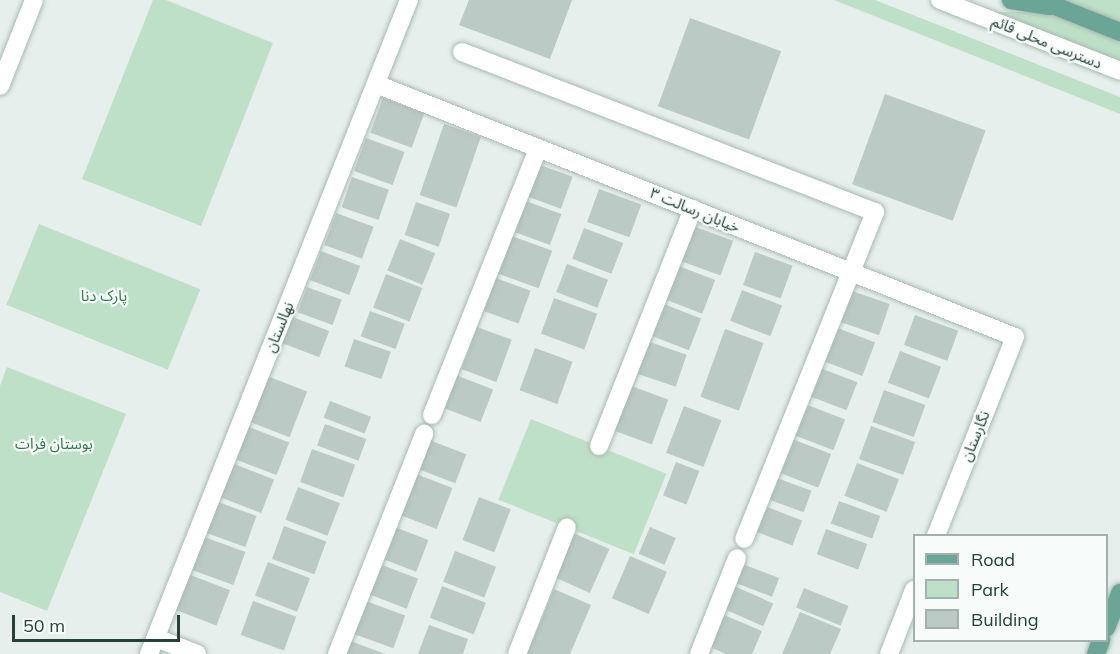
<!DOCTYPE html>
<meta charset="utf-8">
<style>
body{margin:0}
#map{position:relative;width:1120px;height:654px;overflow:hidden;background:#e6efeb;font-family:Mulish,"Noto Sans Arabic",sans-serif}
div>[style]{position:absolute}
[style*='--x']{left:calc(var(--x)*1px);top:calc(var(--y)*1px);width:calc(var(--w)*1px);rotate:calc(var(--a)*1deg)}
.green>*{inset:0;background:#bfe0c8;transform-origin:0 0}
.building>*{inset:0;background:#bbcac4;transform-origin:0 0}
.roads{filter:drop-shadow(0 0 2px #a8b8b2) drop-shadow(0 0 2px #a8b8b2)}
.minor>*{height:18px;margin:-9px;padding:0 9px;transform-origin:9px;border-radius:9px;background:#fff}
.major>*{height:18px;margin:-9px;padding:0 9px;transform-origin:9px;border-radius:9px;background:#6aa596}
span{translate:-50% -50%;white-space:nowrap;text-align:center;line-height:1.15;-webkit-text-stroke:4.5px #f7fbf9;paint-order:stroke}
.street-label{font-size:15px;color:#24423a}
.park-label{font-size:15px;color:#2d7a4b}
.legend{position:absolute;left:913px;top:534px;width:195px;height:108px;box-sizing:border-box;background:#f7fbf9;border:2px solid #a3b1ad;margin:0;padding:8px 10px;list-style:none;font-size:18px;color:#24423a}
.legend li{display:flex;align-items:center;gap:12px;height:30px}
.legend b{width:30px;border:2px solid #a3b1ad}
.scale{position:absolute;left:12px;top:615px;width:168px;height:27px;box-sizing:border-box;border:3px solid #24423a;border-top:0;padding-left:8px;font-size:18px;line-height:21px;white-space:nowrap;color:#24423a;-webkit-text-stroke:4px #f7fbf9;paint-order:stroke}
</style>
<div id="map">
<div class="green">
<div style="clip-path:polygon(153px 0,166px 0,273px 43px,201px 226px,82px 179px)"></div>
<div style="clip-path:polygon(834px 0,875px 0,1120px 97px,1120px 114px)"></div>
<div style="clip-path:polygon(1062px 0,1120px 0,1120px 23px)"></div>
<div style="clip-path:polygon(992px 12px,1046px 12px,1120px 41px,1120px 63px)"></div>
<div style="left:39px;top:224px;width:174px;height:87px;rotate:22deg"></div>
<div style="clip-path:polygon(7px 367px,126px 414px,47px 611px,0 592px,0 386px)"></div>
<div style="left:531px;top:419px;width:146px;height:87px;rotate:22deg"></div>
</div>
<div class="building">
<div style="clip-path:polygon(469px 0,572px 0,550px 59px,459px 25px)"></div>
<div style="left:690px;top:18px;width:97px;height:94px;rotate:20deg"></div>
<div style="left:885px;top:94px;width:107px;height:96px;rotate:20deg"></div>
<div style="left:383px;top:98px;width:44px;height:37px;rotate:20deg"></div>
<div style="left:444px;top:124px;width:39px;height:75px;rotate:19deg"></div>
<div style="left:366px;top:138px;width:41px;height:35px;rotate:20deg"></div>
<div style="left:535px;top:163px;width:40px;height:34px;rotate:20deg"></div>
<div style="left:352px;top:177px;width:39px;height:32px;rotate:19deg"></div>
<div style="left:599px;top:189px;width:45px;height:35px;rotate:20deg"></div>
<div style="left:520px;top:199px;width:44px;height:33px;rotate:20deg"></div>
<div style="left:416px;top:202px;width:36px;height:35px;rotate:19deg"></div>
<div style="left:336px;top:213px;width:40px;height:34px;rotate:20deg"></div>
<div style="left:690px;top:225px;width:46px;height:37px;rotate:20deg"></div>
<div style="left:584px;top:228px;width:42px;height:33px;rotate:21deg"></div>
<div style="left:509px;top:235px;width:46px;height:40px;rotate:20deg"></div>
<div style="left:400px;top:239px;width:38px;height:34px;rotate:22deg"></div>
<div style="left:321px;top:251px;width:42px;height:31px;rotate:21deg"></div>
<div style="left:755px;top:252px;width:40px;height:35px;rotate:20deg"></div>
<div style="left:567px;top:264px;width:44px;height:30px;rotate:21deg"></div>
<div style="left:676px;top:265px;width:42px;height:36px;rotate:21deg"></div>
<div style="left:386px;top:274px;width:39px;height:36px;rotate:21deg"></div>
<div style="left:493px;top:277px;width:40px;height:35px;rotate:20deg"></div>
<div style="left:307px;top:287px;width:37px;height:27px;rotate:20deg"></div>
<div style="left:742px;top:290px;width:43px;height:33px;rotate:21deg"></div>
<div style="left:852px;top:291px;width:40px;height:33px;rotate:19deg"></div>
<div style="left:554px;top:298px;width:46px;height:38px;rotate:20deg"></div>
<div style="left:661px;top:303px;width:43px;height:34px;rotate:21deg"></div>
<div style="left:370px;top:311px;width:37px;height:27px;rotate:20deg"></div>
<div style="left:915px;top:315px;width:46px;height:32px;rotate:20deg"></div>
<div style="left:290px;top:316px;width:42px;height:28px;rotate:21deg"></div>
<div style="left:477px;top:327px;width:37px;height:45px;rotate:20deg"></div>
<div style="left:835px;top:327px;width:43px;height:36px;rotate:21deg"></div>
<div style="left:725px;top:329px;width:41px;height:72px;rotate:20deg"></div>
<div style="left:354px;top:339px;width:39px;height:29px;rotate:19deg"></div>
<div style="left:647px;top:341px;width:42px;height:34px;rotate:19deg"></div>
<div style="left:535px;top:348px;width:40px;height:45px;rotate:20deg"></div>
<div style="left:900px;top:351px;width:44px;height:34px;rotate:21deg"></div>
<div style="left:820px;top:368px;width:40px;height:30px;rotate:21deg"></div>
<div style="left:453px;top:374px;width:43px;height:35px;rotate:21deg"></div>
<div style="left:267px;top:376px;width:43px;height:49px;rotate:21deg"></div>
<div style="left:626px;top:384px;width:45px;height:48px;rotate:20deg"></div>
<div style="left:884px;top:390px;width:44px;height:34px;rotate:20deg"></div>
<div style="left:330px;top:401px;width:44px;height:18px;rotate:21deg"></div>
<div style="left:805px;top:404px;width:43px;height:33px;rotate:21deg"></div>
<div style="left:684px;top:406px;width:40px;height:50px;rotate:21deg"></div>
<div style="left:325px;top:424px;width:44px;height:23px;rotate:20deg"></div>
<div style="left:871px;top:426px;width:47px;height:35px;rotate:20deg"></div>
<div style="left:249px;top:427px;width:43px;height:35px;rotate:21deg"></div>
<div style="left:792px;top:439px;width:42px;height:36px;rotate:21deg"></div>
<div style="left:429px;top:440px;width:40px;height:31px;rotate:21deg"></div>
<div style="left:312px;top:449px;width:46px;height:35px;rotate:20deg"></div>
<div style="left:676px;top:462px;width:25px;height:36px;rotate:21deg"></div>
<div style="left:857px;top:463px;width:45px;height:35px;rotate:21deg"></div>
<div style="left:234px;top:464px;width:43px;height:36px;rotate:21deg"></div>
<div style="left:416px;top:474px;width:39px;height:44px;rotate:21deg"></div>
<div style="left:774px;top:477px;width:40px;height:23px;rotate:20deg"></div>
<div style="left:298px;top:487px;width:45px;height:35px;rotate:21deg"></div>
<div style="left:479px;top:497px;width:34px;height:46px;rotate:21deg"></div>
<div style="left:839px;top:501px;width:44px;height:24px;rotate:20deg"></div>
<div style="left:218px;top:502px;width:41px;height:33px;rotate:20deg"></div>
<div style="left:762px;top:505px;width:43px;height:27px;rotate:21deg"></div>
<div style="left:284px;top:526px;width:45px;height:35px;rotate:20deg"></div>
<div style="left:392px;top:526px;width:39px;height:34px;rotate:21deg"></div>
<div style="left:650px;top:527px;width:28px;height:29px;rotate:23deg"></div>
<div style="left:826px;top:529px;width:44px;height:27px;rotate:20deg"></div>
<div style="left:571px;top:532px;width:42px;height:48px;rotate:24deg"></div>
<div style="left:204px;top:537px;width:44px;height:35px;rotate:20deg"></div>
<div style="left:455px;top:551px;width:44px;height:33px;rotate:21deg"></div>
<div style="left:630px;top:556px;width:40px;height:46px;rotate:23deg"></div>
<div style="left:268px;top:562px;width:45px;height:36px;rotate:21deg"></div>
<div style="left:377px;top:563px;width:44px;height:32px;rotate:21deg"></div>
<div style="left:740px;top:563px;width:42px;height:20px;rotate:21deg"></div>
<div style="left:188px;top:574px;width:45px;height:38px;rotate:21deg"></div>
<div style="left:442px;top:586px;width:47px;height:34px;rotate:21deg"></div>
<div style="left:734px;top:586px;width:43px;height:25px;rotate:24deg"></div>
<div style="left:804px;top:588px;width:48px;height:21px;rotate:22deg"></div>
<div style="clip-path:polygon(554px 589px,591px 605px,570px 654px,527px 654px)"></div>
<div style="left:363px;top:600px;width:45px;height:35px;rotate:20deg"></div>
<div style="left:253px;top:601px;width:46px;height:36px;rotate:20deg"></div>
<div style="clip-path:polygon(800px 612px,841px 629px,830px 654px,782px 654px)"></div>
<div style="clip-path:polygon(724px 615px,762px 631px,752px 654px,726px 654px,710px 647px)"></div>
<div style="clip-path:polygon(429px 625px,468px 639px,463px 654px,418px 654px)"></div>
<div style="clip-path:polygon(348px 640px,385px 654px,342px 654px)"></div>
</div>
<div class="roads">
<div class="minor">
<div style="--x:940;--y:0;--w:193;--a:21.5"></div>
<div style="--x:462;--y:52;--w:443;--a:21.2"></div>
<div style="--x:875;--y:212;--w:352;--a:111.8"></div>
<div style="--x:376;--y:84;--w:687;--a:21.6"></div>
<div style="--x:1015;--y:337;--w:214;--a:111.7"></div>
<div style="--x:0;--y:86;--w:92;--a:-68.4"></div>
<div style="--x:432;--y:415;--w:287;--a:-68.3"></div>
<div style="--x:599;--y:446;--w:255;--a:-68.4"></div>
<div style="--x:156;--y:638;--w:44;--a:21.3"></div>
<div style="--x:149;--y:654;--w:704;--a:-68.32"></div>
<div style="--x:337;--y:654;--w:237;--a:-68.4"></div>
<div style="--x:517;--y:654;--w:136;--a:-68.5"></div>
<div style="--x:699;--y:654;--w:103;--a:-68.4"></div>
<div style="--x:889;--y:654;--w:69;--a:-68.7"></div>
</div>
<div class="major">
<div style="--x:1011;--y:0;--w:39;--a:9"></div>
<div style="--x:1040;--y:0;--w:86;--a:21.8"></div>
<div style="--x:1106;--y:628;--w:38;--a:-68"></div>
<div style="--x:1096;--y:654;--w:15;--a:-70"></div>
</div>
</div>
<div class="street-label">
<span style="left:1047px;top:42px;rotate:22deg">دسترسی محلی قائم</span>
<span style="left:695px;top:210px;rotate:22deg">خیابان رسالت ۳</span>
<span style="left:279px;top:327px;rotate:-68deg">نهالستان</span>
<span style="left:975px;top:436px;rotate:-68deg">نگارستان</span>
</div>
<div class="park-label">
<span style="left:104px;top:296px">پارک دنا</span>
<span style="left:54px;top:444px">بوستان فرات</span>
</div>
<ul class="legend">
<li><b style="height:8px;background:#6aa596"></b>Road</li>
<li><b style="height:16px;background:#bfe0c8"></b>Park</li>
<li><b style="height:16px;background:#bbcac4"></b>Building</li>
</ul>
<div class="scale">50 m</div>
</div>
